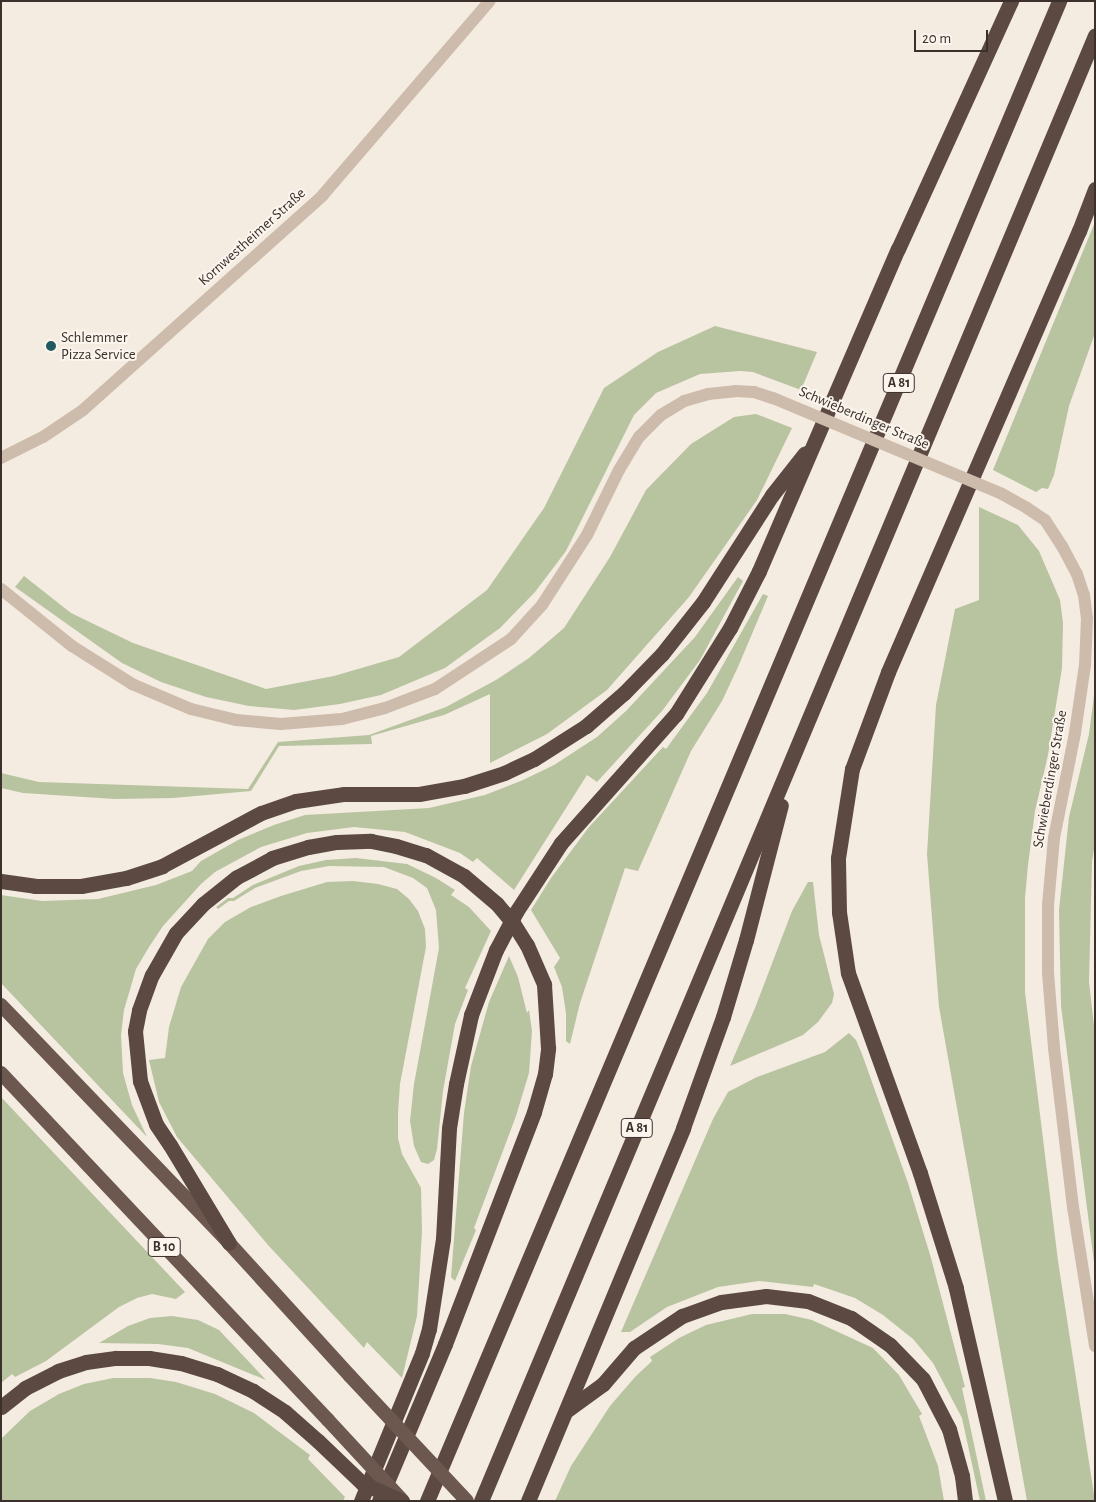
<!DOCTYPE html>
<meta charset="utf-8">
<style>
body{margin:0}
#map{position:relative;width:1096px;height:1502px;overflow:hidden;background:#f4ebe1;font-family:"Alegreya Sans",sans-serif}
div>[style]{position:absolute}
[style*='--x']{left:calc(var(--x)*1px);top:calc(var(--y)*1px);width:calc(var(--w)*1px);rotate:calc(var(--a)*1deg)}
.green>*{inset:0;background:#b8c4a0}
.minor>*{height:12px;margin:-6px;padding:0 6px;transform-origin:6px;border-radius:6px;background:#cdbbac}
.tertiary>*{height:12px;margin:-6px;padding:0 6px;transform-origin:6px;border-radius:6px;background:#cdbbac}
.trunk>*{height:14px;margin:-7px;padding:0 7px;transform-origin:7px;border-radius:7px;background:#6c584f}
.motorway>*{height:15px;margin:-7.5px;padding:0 7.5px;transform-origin:7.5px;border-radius:7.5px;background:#5c4a42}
.tertiary-bridge>*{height:12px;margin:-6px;padding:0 6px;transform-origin:6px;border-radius:6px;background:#cdbbac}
.trunk-bridge>*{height:14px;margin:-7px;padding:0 7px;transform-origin:7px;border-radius:7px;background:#6c584f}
.motorway-bridge>*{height:15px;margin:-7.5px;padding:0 7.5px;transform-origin:7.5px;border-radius:7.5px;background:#5c4a42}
.dots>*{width:14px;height:14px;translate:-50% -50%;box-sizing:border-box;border:2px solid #fbf5ee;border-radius:50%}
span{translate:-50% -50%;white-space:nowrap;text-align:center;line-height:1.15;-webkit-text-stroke:4px #fbf5ee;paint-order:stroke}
.shield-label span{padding:1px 4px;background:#fbf5ee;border:1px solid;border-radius:4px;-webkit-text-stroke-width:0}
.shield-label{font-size:14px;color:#3b302b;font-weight:700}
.street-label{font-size:15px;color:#3b302b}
.poi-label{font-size:15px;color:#3b302b}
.left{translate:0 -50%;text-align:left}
.frame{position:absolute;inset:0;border:2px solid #3b302b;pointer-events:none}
.scale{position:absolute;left:914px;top:30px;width:74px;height:22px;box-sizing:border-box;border:2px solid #3b302b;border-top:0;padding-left:6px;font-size:15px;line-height:18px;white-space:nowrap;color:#3b302b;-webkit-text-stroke:4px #fbf5ee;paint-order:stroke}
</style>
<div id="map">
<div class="green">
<div style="clip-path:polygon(1095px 222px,1095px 333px,1069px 406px,1054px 475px,1048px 489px,1042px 488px,1036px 492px,993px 470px)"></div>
<div style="clip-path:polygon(715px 326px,817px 352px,801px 390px,753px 372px,740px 371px,700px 374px,656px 393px,634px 415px,566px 551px,535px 592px,500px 628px,445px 668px,381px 695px,340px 704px,294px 710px,249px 706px,206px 697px,161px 682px,122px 663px,15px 587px,24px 576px,71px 613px,133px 643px,266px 689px,334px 676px,399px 657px,487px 590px,544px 508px,604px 388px,658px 352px)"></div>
<div style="clip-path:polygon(756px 414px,792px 428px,757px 500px,689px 597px,607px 690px,547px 734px,490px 763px,490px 694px,444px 715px,371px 736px,372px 744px,279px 746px,251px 791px,173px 798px,115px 799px,23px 793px,1px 788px,1px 773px,39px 782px,248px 789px,278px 742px,369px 735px,446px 707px,496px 680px,529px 658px,564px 628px,610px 557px,646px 490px,691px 444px,734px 417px)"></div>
<div style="clip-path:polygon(979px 507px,1018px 525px,1039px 551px,1060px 600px,1063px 623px,1062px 668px,1048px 755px,1035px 811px,1028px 865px,1025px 898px,1025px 992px,1058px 1261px,1095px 1501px,1027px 1501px,939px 1007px,927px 854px,936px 705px,955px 609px,979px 600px)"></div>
<div style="clip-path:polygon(738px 577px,743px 581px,700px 660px,662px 711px,597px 782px,587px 775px,514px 890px,477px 858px,473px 862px,460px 853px,405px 832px,354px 827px,307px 833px,261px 847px,215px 872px,201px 884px,163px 926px,149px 947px,136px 969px,124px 1010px,121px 1035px,123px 1073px,132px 1105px,147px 1137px,1px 983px,1px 895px,42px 901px,98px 899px,156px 885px,192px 871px,201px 861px,238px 840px,274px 825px,305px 815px,429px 808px,485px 795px,523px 780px,554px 765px,597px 737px,626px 711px,695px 637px)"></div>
<div style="clip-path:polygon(763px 594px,768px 596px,738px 667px,722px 701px,691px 751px,638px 871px,625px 868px,580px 1003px,570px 1044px,566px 1041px,566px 1013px,562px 987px,554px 967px,560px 958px,531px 910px,551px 878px,589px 827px,663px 747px,666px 749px,707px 693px)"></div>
<div style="clip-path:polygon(1095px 688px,1095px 844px,1092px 861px,1089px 982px,1095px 1034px,1095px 1270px,1061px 1006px,1059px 910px,1069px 817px,1089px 734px)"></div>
<div style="clip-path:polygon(356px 858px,407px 864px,436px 878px,455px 890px,451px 895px,469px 907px,491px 931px,465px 988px,468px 990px,455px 1024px,443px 1091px,437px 1149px,434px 1160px,428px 1164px,421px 1162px,414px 1146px,410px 1121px,414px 1084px,439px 948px,436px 910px,427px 888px,413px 878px,384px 867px,329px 866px,301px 871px,255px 888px,234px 901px,229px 901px,218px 909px,216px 907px,228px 898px,233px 898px,253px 885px,299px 866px,326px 860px)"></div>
<div style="clip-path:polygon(353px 881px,378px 884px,397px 889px,409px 899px,418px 911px,425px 929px,426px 947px,400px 1084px,398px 1113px,398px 1138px,402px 1154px,421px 1188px,422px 1232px,417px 1316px,402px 1378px,367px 1342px,364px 1348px,268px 1245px,177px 1137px,159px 1102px,149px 1060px,165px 1058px,169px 1027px,181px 987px,208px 939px,225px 922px,251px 907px,281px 896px,327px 882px)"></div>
<div style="clip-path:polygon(808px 882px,813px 882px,819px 935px,834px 994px,832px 1003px,818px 1022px,803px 1035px,730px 1066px,755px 1008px,792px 911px)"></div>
<div style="clip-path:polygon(509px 956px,518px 977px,527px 1013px,529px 1010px,532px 1031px,529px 1073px,516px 1116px,474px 1228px,476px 1230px,455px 1281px,451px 1277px,464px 1113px,471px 1066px,489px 1002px)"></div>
<div style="clip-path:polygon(849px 1033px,856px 1040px,862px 1054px,908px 1183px,931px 1258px,965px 1387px,962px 1388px,986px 1501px,980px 1501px,962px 1418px,933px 1363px,913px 1339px,883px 1315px,855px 1298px,814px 1284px,813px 1287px,759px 1281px,718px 1287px,667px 1307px,630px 1332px,621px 1332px,713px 1119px,728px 1092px,757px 1077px,825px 1052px)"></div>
<div style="clip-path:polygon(1px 1097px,185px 1292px,176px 1299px,152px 1294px,137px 1298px,119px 1307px,46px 1361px,15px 1377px,12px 1374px,1px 1383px)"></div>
<div style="clip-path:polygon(752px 1314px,785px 1314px,812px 1320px,873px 1348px,899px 1375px,922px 1414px,919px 1416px,938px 1466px,944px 1501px,555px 1501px,571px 1466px,610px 1406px,635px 1377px,652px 1361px,650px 1357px,679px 1338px,706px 1325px)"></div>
<div style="clip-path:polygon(172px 1316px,198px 1320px,219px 1330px,266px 1380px,188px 1348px,158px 1344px,99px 1343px,128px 1326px,150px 1318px)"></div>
<div style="clip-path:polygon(113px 1378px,150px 1378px,176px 1382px,215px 1394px,254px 1413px,310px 1455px,308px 1459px,345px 1497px,343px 1501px,1px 1501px,1px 1439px,4px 1436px,30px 1411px,59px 1394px,84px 1384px)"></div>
</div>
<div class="minor">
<div style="--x:1;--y:458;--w:47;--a:-26.6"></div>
<div style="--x:43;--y:437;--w:48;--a:-34"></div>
<div style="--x:83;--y:410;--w:321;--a:-41.8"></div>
<div style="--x:322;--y:196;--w:257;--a:-49.3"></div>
</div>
<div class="tertiary">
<div style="--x:1027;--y:508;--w:22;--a:34"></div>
<div style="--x:1045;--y:520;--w:31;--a:57"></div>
<div style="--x:1062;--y:546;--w:32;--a:62"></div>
<div style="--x:1077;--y:574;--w:22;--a:72"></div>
<div style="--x:1084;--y:595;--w:23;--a:83"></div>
<div style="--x:1087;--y:618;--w:47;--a:92.4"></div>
<div style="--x:1085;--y:665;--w:69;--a:98.4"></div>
<div style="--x:1075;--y:733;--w:107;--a:101.3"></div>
<div style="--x:1054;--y:838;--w:67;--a:95.1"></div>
<div style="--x:1048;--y:905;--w:68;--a:90"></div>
<div style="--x:1048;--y:973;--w:75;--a:85.4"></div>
<div style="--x:1054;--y:1048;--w:160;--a:83.2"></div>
<div style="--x:1073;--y:1207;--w:141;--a:81"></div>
<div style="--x:1;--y:589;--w:91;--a:38.8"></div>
<div style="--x:72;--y:646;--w:71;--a:32.3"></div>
<div style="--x:132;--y:684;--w:64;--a:23"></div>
<div style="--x:191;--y:709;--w:46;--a:13.7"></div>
<div style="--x:236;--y:720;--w:45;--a:5.1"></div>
<div style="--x:281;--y:724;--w:61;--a:-4.7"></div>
<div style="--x:342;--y:719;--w:44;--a:-14.3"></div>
<div style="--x:385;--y:708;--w:53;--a:-20.8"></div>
<div style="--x:435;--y:689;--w:91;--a:-33.3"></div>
<div style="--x:511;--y:639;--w:46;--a:-47.6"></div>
<div style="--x:542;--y:605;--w:83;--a:-57.3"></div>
<div style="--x:587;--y:535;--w:72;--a:-63.8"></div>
<div style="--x:619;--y:470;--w:39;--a:-59"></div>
<div style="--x:639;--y:437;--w:31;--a:-45"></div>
<div style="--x:661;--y:415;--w:27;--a:-31"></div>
<div style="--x:684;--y:401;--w:25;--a:-16"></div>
<div style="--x:708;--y:394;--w:27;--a:-6"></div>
<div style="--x:735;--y:391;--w:19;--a:3"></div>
<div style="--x:754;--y:392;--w:20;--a:18"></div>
</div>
<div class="trunk">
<div style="--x:1;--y:1005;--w:330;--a:46.2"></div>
<div style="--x:229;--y:1243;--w:180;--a:47.7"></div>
<div style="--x:1;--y:1073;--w:477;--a:46.7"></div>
</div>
<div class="motorway">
<div style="--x:1;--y:881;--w:34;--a:8"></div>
<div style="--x:35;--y:886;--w:46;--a:0"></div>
<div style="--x:81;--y:886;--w:46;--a:-10.1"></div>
<div style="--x:126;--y:878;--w:38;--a:-18"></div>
<div style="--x:162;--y:866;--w:112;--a:-28.2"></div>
<div style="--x:261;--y:813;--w:37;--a:-19"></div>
<div style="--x:296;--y:801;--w:49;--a:-8.3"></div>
<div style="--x:344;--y:794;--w:75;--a:0"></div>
<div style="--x:419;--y:794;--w:46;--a:-10.1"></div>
<div style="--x:464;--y:786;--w:42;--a:-18"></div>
<div style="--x:504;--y:773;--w:33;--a:-25"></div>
<div style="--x:534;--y:759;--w:62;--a:-32.4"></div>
<div style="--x:586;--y:726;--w:50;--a:-41"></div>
<div style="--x:624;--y:693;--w:54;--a:-45.7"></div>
<div style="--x:662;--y:654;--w:66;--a:-51.7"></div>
<div style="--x:703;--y:602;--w:127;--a:-57.2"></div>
<div style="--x:772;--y:495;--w:53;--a:-51.8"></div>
<div style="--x:229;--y:1243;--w:114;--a:-121"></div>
<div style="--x:170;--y:1145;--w:25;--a:-124"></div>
<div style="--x:156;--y:1124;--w:46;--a:-110.4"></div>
<div style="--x:140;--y:1081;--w:50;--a:-95.7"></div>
<div style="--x:135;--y:1031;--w:21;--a:-79"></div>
<div style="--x:139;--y:1010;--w:37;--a:-70"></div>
<div style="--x:152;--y:975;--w:48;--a:-60.3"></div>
<div style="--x:176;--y:933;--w:40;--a:-47"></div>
<div style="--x:203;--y:904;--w:43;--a:-38.5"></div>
<div style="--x:237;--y:877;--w:40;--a:-28"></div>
<div style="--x:272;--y:858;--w:38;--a:-17"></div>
<div style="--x:308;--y:847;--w:29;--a:-10"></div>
<div style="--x:337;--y:842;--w:34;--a:-2"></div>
<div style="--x:371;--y:841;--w:25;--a:11"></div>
<div style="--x:396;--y:846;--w:31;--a:17"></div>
<div style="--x:426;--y:855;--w:43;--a:28.9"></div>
<div style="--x:1;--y:1407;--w:31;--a:-38"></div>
<div style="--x:25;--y:1388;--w:37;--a:-27"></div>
<div style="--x:58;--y:1371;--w:29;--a:-18"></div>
<div style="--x:86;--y:1362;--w:30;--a:-8"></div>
<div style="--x:116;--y:1358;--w:33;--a:0"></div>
<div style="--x:149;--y:1358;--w:32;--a:9"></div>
<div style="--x:181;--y:1363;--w:38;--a:17"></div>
<div style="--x:217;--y:1374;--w:40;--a:25"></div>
<div style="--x:253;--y:1391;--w:38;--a:33"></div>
<div style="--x:285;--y:1412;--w:44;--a:41.3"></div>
<div style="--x:566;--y:1411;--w:46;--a:-36.1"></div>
<div style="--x:603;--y:1384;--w:48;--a:-49.3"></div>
<div style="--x:634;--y:1348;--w:58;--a:-33.7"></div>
<div style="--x:682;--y:1316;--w:41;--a:-19.7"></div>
<div style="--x:721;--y:1302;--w:45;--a:-7.6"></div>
<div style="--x:766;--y:1296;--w:42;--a:6.8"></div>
<div style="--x:808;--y:1301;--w:46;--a:21.6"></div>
<div style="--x:851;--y:1318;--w:47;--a:34.7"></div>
<div style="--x:890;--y:1345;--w:47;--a:45.9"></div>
<div style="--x:923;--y:1379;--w:56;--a:62.5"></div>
<div style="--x:949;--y:1429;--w:49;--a:74.5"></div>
<div style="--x:962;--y:1476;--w:25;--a:83"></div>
<div style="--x:361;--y:1501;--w:160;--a:-67.6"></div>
<div style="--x:422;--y:1353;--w:25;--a:-74"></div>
<div style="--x:429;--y:1329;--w:91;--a:-81.2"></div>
<div style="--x:443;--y:1239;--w:111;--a:-86.9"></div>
<div style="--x:449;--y:1128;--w:45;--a:-81"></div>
<div style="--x:456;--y:1084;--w:71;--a:-77.7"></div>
<div style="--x:471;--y:1015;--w:70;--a:-69"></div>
<div style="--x:496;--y:950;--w:43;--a:-62.2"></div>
<div style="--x:516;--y:912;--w:82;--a:-56.9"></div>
<div style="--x:561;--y:843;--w:173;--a:-48.3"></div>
<div style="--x:676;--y:714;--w:102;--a:-57.9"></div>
<div style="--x:730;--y:628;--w:64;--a:-63"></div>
<div style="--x:759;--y:571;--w:351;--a:-66.7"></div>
<div style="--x:898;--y:249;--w:273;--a:-65.5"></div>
<div style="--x:379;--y:1501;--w:170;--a:-67.2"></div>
<div style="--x:445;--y:1344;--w:248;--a:-69"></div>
<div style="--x:534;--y:1112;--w:40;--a:-74"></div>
<div style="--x:545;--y:1074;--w:26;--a:-83"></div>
<div style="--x:548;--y:1048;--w:64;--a:-93.6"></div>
<div style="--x:427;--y:1501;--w:1628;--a:-67.15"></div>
<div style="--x:481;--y:1501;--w:1589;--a:-67.27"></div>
<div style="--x:528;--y:1501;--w:404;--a:-67.4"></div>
<div style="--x:683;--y:1128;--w:118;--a:-70.2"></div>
<div style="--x:723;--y:1017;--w:80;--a:-73.4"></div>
<div style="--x:746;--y:940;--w:139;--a:-75.5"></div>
<div style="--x:1005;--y:1501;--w:219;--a:-103"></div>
<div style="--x:956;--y:1288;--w:121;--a:-107.4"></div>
<div style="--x:920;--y:1173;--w:213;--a:-109.8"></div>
<div style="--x:848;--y:973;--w:62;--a:-98.4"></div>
<div style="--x:839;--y:912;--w:54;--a:-91.1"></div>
<div style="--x:838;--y:858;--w:90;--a:-81.1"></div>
<div style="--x:852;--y:769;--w:103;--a:-69.6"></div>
<div style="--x:888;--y:672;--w:481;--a:-66.6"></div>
<div style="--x:1079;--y:231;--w:45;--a:-69.1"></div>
</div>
<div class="tertiary-bridge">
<div style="--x:773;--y:398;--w:248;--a:22.7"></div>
<div style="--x:1002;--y:494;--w:29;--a:29"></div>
</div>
<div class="trunk-bridge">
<div style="--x:350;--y:1376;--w:171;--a:46.9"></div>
<div style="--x:328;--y:1420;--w:109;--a:47.2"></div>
</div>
<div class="motorway-bridge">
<div style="--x:464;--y:876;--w:43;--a:40.3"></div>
<div style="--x:497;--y:904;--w:25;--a:50"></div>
<div style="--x:513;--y:923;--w:26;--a:58"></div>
<div style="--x:527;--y:945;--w:43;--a:66.4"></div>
<div style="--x:318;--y:1441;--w:61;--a:43.7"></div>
<div style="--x:362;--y:1483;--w:44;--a:24.2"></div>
</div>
<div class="dots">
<div style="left:51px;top:346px;background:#1f5a5e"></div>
</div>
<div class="shield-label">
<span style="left:899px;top:383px">A 81</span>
<span style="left:637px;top:1128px">A 81</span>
<span style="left:164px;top:1247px">B 10</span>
</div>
<div class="street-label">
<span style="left:252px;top:237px;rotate:-42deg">Kornwestheimer Straße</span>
<span style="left:864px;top:418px;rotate:23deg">Schwieberdinger Straße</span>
<span style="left:1050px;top:779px;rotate:-80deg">Schwieberdinger Straße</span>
</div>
<div class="poi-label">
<span class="left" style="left:61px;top:346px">Schlemmer<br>Pizza Service</span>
</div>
<div class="frame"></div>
<div class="scale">20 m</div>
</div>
